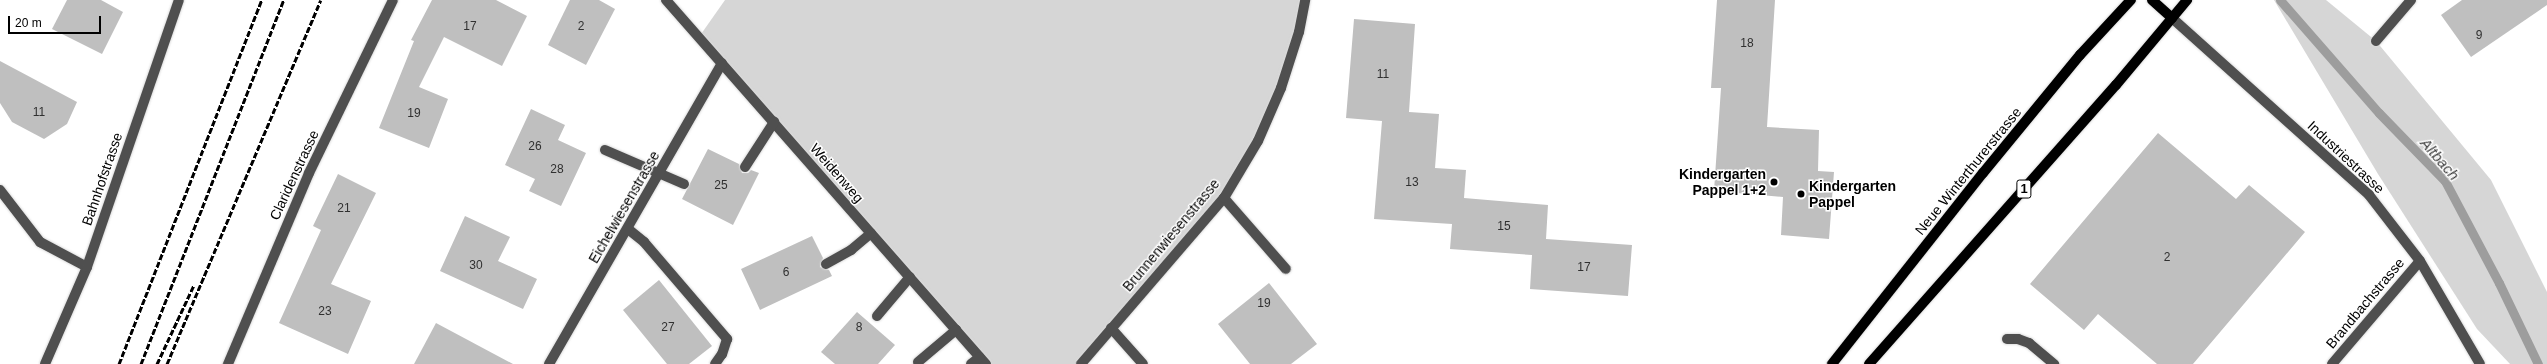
<!DOCTYPE html>
<style>
body{margin:0}
#map{position:relative;width:2547px;height:364px;overflow:hidden;background:#fff;font-family:Helvetica,sans-serif}
div>[style]{position:absolute}
[style*='--x']{left:calc(var(--x)*1px);top:calc(var(--y)*1px);width:calc(var(--w)*1px);rotate:calc(var(--a)*1deg)}
.green>*{inset:0;background:#d6d6d6}
.stream>*{height:9px;margin:-4.5px;padding:0 4.5px;transform-origin:4.5px;border-radius:4.5px;background:#9d9d9d}
.building>*{inset:0;background:#bfbfbf}
.roads{filter:drop-shadow(0 0 1px #dbdbdb) drop-shadow(0 0 1px #dbdbdb)}
.minor>*{height:10px;margin:-5px;padding:0 5px;transform-origin:5px;border-radius:5px;background:#4f4f4f}
.major>*{height:10px;margin:-5px;padding:0 5px;transform-origin:5px;border-radius:5px;background:#000}
.rail>*{height:3px;margin-top:-1.5px;transform-origin:0;background:repeating-linear-gradient(90deg,#000 0 6px,transparent 0 8px)}
.dots>*{width:11px;height:11px;translate:-50% -50%;box-sizing:border-box;border:2px solid #fff;border-radius:50%}
span{translate:-50% -50%;white-space:nowrap;text-align:center;line-height:1.15;-webkit-text-stroke:3px #fff;paint-order:stroke}
.number-label{font-size:12px;color:#303030}
.number-label span{-webkit-text-stroke-width:0}
.shield-label span{padding:1px 3px;background:#fff;border:1px solid;border-radius:3px;-webkit-text-stroke-width:0}
.shield-label{font-size:13px;color:#000;font-weight:700}
.street-label{font-size:14px;color:#000}
.poi-label{font-size:14px;color:#000;font-weight:700}
.right{translate:-100% -50%;text-align:right}
.left{translate:0 -50%;text-align:left}
.water-label{font-size:15px;color:#3e3e3e;font-style:italic}
.scale{position:absolute;left:8px;top:16px;width:93px;height:18px;box-sizing:border-box;border:2px solid #000;border-top:0;padding-left:5px;font-size:12px;line-height:14px;white-space:nowrap;color:#000;-webkit-text-stroke:3px #fff;paint-order:stroke}
</style>
<div id="map">
<div class="green">
<div style="clip-path:polygon(725px 0,1305px 0,1281px 88px,1224px 198px,1080px 364px,986px 364px,699px 37px)"></div>
<div style="clip-path:polygon(2274px 0,2326px 0,2376px 41px,2491px 180px,2547px 292px,2547px 364px,2510px 364px,2477px 329px,2378px 174px)"></div>
</div>
<div class="stream">
<div style="--x:2280;--y:0;--w:150;--a:48.8"></div>
<div style="--x:2379;--y:113;--w:95;--a:45.9"></div>
<div style="--x:2445;--y:181;--w:115;--a:62.1"></div>
<div style="--x:2499;--y:283;--w:90;--a:64.3"></div>
</div>
<div class="building">
<div style="clip-path:polygon(67px 0,101px 0,123px 12px,102px 54px,52px 29px)"></div>
<div style="clip-path:polygon(432px 0,496px 0,527px 16px,502px 66px,444px 37px,419px 87px,448px 99px,429px 148px,379px 128px,414px 41px,411px 40px)"></div>
<div style="clip-path:polygon(570px 0,599px 0,615px 9px,586px 65px,548px 45px)"></div>
<div style="clip-path:polygon(1717px 0,1775px 0,1767px 127px,1819px 130px,1818px 171px,1834px 172px,1829px 239px,1781px 235px,1783px 197px,1714px 191px,1721px 88px,1711px 88px)"></div>
<div style="clip-path:polygon(2462px 0,2547px 0,2547px 5px,2471px 57px,2441px 15px)"></div>
<div style="clip-path:polygon(1354px 19px,1415px 24px,1409px 112px,1439px 114px,1435px 168px,1466px 170px,1464px 198px,1548px 205px,1546px 239px,1632px 245px,1628px 296px,1530px 289px,1532px 255px,1450px 249px,1452px 224px,1374px 219px,1382px 121px,1346px 118px)"></div>
<div style="clip-path:polygon(0 61px,77px 102px,67px 124px,44px 139px,12px 122px,0 103px)"></div>
<div style="clip-path:polygon(531px 109px,565px 125px,558px 140px,586px 153px,561px 206px,529px 191px,535px 179px,505px 165px)"></div>
<div style="clip-path:polygon(2158px 133px,2236px 199px,2249px 185px,2305px 232px,2193px 364px,2157px 364px,2098px 314px,2084px 330px,2030px 284px)"></div>
<div style="clip-path:polygon(708px 149px,739px 164px,742px 173px,748px 173px,751px 170px,759px 173px,733px 225px,682px 199px)"></div>
<div style="clip-path:polygon(338px 174px,376px 193px,331px 284px,371px 301px,348px 354px,279px 323px,321px 230px,313px 226px)"></div>
<div style="clip-path:polygon(465px 216px,510px 237px,498px 261px,537px 279px,523px 309px,440px 271px)"></div>
<div style="clip-path:polygon(812px 236px,823px 258px,820px 267px,829px 270px,832px 276px,760px 310px,741px 269px)"></div>
<div style="clip-path:polygon(659px 280px,712px 346px,689px 364px,667px 364px,623px 310px)"></div>
<div style="clip-path:polygon(1269px 283px,1317px 344px,1291px 364px,1250px 364px,1218px 324px)"></div>
<div style="clip-path:polygon(857px 312px,895px 345px,878px 364px,835px 364px,821px 352px)"></div>
<div style="clip-path:polygon(436px 323px,513px 364px,414px 364px)"></div>
</div>
<div class="roads">
<div class="minor">
<div style="--x:666;--y:0;--w:485;--a:48.7"></div>
<div style="--x:2172;--y:18;--w:265;--a:41.9"></div>
<div style="--x:2369;--y:195;--w:83;--a:52.3"></div>
<div style="--x:2420;--y:261;--w:119;--a:59.8"></div>
<div style="--x:2376;--y:41;--w:54;--a:-49.5"></div>
<div style="--x:605;--y:150;--w:86;--a:23.3"></div>
<div style="--x:745;--y:167;--w:54;--a:-57.2"></div>
<div style="--x:0;--y:190;--w:66;--a:52.4"></div>
<div style="--x:40;--y:242;--w:53;--a:28"></div>
<div style="--x:1224;--y:198;--w:94;--a:48.9"></div>
<div style="--x:628;--y:229;--w:21;--a:39"></div>
<div style="--x:644;--y:242;--w:128;--a:49.4"></div>
<div style="--x:727;--y:339;--w:16;--a:108"></div>
<div style="--x:722;--y:354;--w:12;--a:125"></div>
<div style="--x:826;--y:264;--w:29;--a:-29"></div>
<div style="--x:851;--y:250;--w:26;--a:-40"></div>
<div style="--x:877;--y:316;--w:51;--a:-49.8"></div>
<div style="--x:1111;--y:328;--w:48;--a:48.4"></div>
<div style="--x:2007;--y:339;--w:11;--a:0"></div>
<div style="--x:2018;--y:339;--w:12;--a:20"></div>
<div style="--x:2029;--y:343;--w:33;--a:40"></div>
<div style="--x:918;--y:362;--w:50;--a:-40.1"></div>
<div style="--x:45;--y:364;--w:106;--a:-66.6"></div>
<div style="--x:87;--y:267;--w:282;--a:-71"></div>
<div style="--x:228;--y:364;--w:207;--a:-67"></div>
<div style="--x:309;--y:173;--w:192;--a:-64.1"></div>
<div style="--x:549;--y:364;--w:347;--a:-60.1"></div>
<div style="--x:971;--y:364;--w:11;--a:-38"></div>
<div style="--x:1081;--y:364;--w:219;--a:-49.3"></div>
<div style="--x:1224;--y:198;--w:66;--a:-59.2"></div>
<div style="--x:1258;--y:141;--w:58;--a:-66.5"></div>
<div style="--x:1281;--y:88;--w:59;--a:-72.2"></div>
<div style="--x:1299;--y:32;--w:33;--a:-79"></div>
<div style="--x:2332;--y:364;--w:135;--a:-49.5"></div>
</div>
<div class="major">
<div style="--x:2152;--y:0;--w:27;--a:42"></div>
<div style="--x:1832;--y:364;--w:243;--a:-51.7"></div>
<div style="--x:1983;--y:173;--w:153;--a:-50.6"></div>
<div style="--x:2080;--y:55;--w:75;--a:-47.2"></div>
<div style="--x:1869;--y:364;--w:373;--a:-48.5"></div>
<div style="--x:2116;--y:85;--w:111;--a:-50.1"></div>
</div>
</div>
<div class="rail">
<div style="--x:119;--y:364;--w:391;--a:-68.6"></div>
<div style="--x:141;--y:364;--w:391;--a:-68.6"></div>
<div style="--x:157;--y:364;--w:87;--a:-64.9"></div>
<div style="--x:167;--y:364;--w:395;--a:-67.1"></div>
</div>
<div class="dots">
<div style="left:1774px;top:182px;background:#000"></div>
<div style="left:1801px;top:194px;background:#000"></div>
</div>
<div class="number-label">
<span style="left:470px;top:27px">17</span>
<span style="left:581px;top:27px">2</span>
<span style="left:2479px;top:36px">9</span>
<span style="left:1747px;top:44px">18</span>
<span style="left:1383px;top:75px">11</span>
<span style="left:39px;top:113px">11</span>
<span style="left:414px;top:114px">19</span>
<span style="left:535px;top:147px">26</span>
<span style="left:557px;top:170px">28</span>
<span style="left:1412px;top:183px">13</span>
<span style="left:721px;top:186px">25</span>
<span style="left:344px;top:209px">21</span>
<span style="left:1504px;top:227px">15</span>
<span style="left:2167px;top:258px">2</span>
<span style="left:476px;top:266px">30</span>
<span style="left:1584px;top:268px">17</span>
<span style="left:786px;top:273px">6</span>
<span style="left:1264px;top:304px">19</span>
<span style="left:325px;top:312px">23</span>
<span style="left:668px;top:328px">27</span>
<span style="left:859px;top:328px">8</span>
</div>
<div class="shield-label">
<span style="left:2024px;top:189px">1</span>
</div>
<div class="street-label">
<span style="left:2346px;top:157px;rotate:43deg">Industriestrasse</span>
<span style="left:1968px;top:171px;rotate:-51deg">Neue Winterthurerstrasse</span>
<span style="left:837px;top:173px;rotate:49deg">Weidenweg</span>
<span style="left:294px;top:175px;rotate:-65deg">Claridenstrasse</span>
<span style="left:102px;top:179px;rotate:-71deg">Bahnhofstrasse</span>
<span style="left:624px;top:207px;rotate:-60deg">Eichelwiesenstrasse</span>
<span style="left:1171px;top:235px;rotate:-50deg">Brunnenwiesenstrasse</span>
<span style="left:2365px;top:303px;rotate:-50deg">Brandbachstrasse</span>
</div>
<div class="poi-label">
<span class="right" style="left:1766px;top:182px">Kindergarten<br>Pappel 1+2</span>
<span class="left" style="left:1809px;top:194px">Kindergarten<br>Pappel</span>
</div>
<div class="water-label">
<span style="left:2440px;top:159px;rotate:49deg">Altbach</span>
</div>
<div class="scale">20 m</div>
</div>
